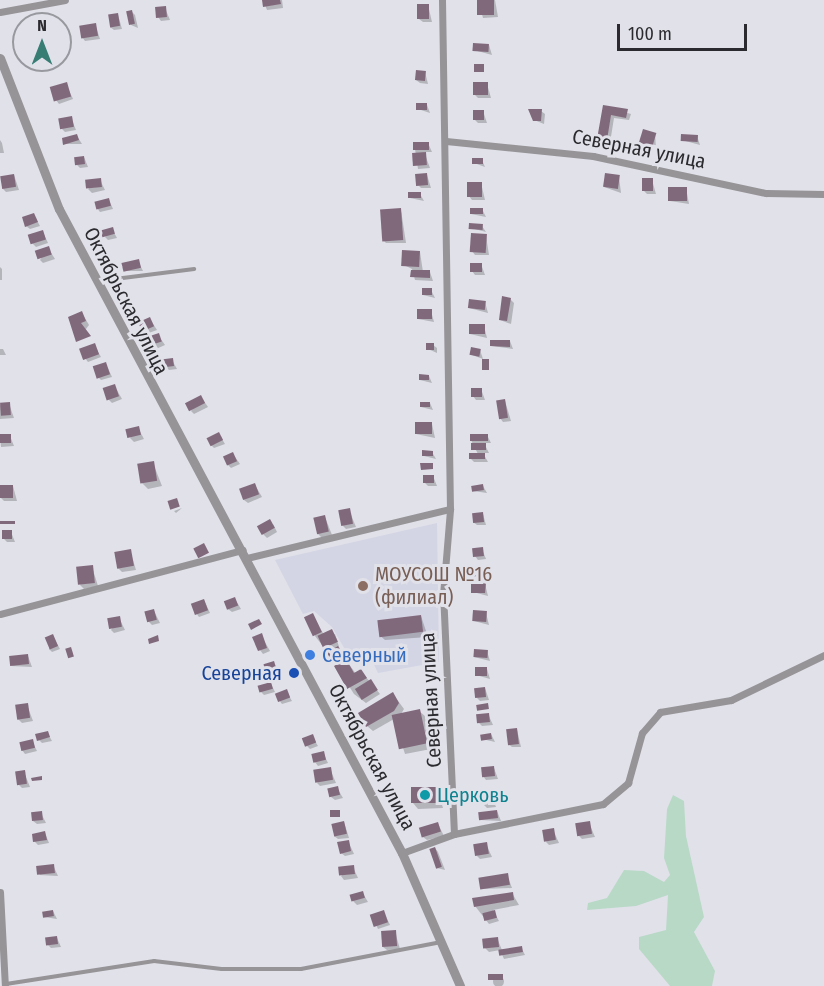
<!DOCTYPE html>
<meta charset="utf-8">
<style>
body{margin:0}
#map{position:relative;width:824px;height:986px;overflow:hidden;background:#e1e1ea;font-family:"Fira Sans Condensed",sans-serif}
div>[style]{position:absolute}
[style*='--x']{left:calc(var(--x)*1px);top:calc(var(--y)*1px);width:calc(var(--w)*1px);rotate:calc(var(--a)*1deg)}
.built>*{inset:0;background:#d4d5e4}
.green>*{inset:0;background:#b9d9c7}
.shadow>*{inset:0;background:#0003}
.round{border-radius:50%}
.building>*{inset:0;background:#81697c;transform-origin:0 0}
.service>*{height:4px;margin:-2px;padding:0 2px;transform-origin:2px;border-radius:2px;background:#969497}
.minor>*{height:7px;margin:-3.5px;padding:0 3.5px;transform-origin:3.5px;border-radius:3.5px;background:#969497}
.tertiary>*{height:9px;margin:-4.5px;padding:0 4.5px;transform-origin:4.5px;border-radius:4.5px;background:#969497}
.dots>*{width:16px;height:16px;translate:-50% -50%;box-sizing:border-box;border:3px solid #e1e1ea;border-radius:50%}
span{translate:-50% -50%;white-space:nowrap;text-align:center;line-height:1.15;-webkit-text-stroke:6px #e1e1ea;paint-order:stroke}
.street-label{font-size:20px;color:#2b2b2f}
.education-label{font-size:20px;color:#785e54}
.left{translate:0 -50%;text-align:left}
.shop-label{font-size:20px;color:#366cbe}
.transit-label{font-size:20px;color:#164399}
.right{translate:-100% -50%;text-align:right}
.culture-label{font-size:20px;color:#0d838f}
.north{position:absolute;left:12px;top:12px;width:60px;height:60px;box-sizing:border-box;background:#e1e1ea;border:2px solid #98989f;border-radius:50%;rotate:0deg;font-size:16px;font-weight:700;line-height:24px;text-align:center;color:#2b2b2f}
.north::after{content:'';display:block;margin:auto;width:21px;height:27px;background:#377d74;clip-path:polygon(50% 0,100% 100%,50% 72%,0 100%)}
.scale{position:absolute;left:617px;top:24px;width:130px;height:27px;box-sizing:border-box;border:3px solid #2b2b2f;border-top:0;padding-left:8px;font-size:18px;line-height:21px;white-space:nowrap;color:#2b2b2f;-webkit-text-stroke:4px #e1e1ea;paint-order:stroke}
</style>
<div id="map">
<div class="built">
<div style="clip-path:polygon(437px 523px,439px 662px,378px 673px,366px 648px,347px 653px,332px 627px,314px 611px,303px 614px,275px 560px)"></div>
</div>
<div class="green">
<div style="clip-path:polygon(673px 795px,684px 801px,686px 836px,704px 917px,694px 932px,715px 971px,712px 986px,670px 986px,639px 949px,639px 937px,666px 930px,668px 895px,636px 906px,587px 910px,588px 903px,607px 898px,624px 870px,644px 871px,664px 882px,670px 875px,664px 858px,667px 809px)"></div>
</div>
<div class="shadow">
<div style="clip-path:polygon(263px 0,282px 0,283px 8px,267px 10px)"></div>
<div style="clip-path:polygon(478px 0,495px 0,498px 17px,483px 18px)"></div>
<div style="clip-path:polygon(428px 5px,432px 22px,423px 22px,419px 19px)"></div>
<div style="clip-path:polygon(165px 8px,170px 20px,161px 21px,158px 17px)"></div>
<div style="clip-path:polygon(132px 12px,135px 15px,138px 28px,131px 25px)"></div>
<div style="clip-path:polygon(118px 15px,122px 29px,114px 30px,110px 27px)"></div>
<div style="clip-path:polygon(95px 24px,100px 39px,85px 41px,82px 37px)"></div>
<div style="clip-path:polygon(489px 45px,492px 55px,474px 50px)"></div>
<div style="clip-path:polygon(425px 72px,428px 84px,420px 83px,416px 80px)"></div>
<div style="clip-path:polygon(66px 84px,73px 99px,59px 104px,56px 100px)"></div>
<div style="clip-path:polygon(487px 84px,491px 98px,478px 98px,474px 94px)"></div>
<div style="clip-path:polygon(427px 105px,430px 113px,418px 109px)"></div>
<div style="clip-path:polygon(604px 106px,631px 114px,629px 120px,614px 118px,610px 143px,598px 138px)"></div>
<div style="clip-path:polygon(483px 111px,487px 123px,478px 123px,474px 119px)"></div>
<div style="clip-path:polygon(541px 111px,545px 114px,544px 124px,534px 120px)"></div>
<div style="clip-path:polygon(71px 118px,76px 130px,65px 132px,61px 128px)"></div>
<div style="clip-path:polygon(655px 134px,656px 148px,641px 141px)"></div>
<div style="clip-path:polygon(77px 136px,82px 144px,65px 144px)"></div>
<div style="clip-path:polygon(697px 136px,700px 145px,682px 140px)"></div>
<div style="clip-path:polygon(0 140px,2px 143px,4px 153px,0 153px)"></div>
<div style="clip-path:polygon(428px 143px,432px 152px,424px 152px,430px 168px,418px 169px,415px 149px)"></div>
<div style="clip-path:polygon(84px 157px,88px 167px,80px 168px,77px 165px)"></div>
<div style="clip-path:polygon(482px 160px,485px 167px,474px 163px)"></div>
<div style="clip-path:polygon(14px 175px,19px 190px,6px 192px,3px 189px)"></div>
<div style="clip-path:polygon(427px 175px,431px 188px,421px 188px,418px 185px)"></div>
<div style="clip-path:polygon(619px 177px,621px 193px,604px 187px)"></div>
<div style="clip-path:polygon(100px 180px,105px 190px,92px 193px,88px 189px)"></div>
<div style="clip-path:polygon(652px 180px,656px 194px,647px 194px,644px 191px)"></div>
<div style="clip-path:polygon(481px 183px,485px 200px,472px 200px,469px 196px)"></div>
<div style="clip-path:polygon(686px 188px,689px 204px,670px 201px)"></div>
<div style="clip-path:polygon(420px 194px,424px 201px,410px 198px)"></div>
<div style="clip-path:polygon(109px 200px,113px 209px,100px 212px,97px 208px)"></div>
<div style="clip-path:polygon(482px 209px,486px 217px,471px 214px)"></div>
<div style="clip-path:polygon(401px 210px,406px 243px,386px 243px,383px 240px)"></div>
<div style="clip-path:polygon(34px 215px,40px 226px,30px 229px,26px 226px)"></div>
<div style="clip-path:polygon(482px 226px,486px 232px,471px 228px)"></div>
<div style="clip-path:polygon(112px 229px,117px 238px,108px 240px,105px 237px)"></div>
<div style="clip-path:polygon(43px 232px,48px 243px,36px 247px,32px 243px)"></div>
<div style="clip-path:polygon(486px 236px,489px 255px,475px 255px,472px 251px)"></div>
<div style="clip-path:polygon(48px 248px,55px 259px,43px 263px,40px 260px)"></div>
<div style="clip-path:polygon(420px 252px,423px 272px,430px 272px,433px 281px,415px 280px,412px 269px,404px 265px)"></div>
<div style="clip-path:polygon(138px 261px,143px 271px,124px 271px)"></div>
<div style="clip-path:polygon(481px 264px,485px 275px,475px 275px,472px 271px)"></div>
<div style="clip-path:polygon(0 267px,2px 269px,2px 280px,0 280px)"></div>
<div style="clip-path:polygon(431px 290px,435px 298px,423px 295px)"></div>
<div style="clip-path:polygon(510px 299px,514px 303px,511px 324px,500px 320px)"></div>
<div style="clip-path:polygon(485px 302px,488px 313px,469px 308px)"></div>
<div style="clip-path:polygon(431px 311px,434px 322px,418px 319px)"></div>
<div style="clip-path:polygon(82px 313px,89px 325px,77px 341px)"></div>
<div style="clip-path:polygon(150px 319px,157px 330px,146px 334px,143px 331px)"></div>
<div style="clip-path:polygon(484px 326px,487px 338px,470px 334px)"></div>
<div style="clip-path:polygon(158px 335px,165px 345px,156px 349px,153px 346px)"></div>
<div style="clip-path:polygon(510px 341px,513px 349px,492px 346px)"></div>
<div style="clip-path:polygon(94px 345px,101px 357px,88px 362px,85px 358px)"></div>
<div style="clip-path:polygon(433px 345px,437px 348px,437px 353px,428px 349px)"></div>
<div style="clip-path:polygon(0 349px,3px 349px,6px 355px,0 355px)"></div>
<div style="clip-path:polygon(480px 350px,483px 359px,472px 355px)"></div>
<div style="clip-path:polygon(172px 360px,177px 369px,169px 370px,166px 367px)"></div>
<div style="clip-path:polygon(106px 364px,112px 377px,101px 380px,98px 377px)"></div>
<div style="clip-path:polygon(429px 376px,432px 383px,420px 380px)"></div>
<div style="clip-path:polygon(114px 385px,122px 399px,112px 403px,109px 400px)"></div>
<div style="clip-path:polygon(481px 389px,485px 400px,476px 400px,473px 396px)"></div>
<div style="clip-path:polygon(201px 397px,208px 407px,194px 414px,191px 411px)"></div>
<div style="clip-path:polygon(505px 401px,511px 421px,503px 422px,500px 418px)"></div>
<div style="clip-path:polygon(430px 403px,433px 410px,421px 407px)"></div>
<div style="clip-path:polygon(9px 404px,14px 418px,0 419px,0 405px)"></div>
<div style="clip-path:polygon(432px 424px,435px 438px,416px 434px)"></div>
<div style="clip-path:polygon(138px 428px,144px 439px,134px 442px,130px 438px)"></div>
<div style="clip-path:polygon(219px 434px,225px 444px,214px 448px,211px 445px)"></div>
<div style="clip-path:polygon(487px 435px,491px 443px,484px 443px,489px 453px,483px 453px,488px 462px,474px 462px,470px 458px,478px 454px,471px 440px)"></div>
<div style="clip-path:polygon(0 436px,10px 436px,14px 446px,1px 447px)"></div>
<div style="clip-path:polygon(432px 452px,436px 459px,424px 456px)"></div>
<div style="clip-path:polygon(233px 454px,240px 464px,231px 468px,228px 465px)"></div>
<div style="clip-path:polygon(153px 463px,162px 486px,148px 489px,142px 483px)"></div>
<div style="clip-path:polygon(433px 476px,437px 486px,428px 486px,424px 482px)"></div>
<div style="clip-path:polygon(255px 485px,262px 497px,248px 503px,244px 500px)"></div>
<div style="clip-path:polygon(13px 486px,17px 501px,4px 501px,1px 498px)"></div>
<div style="clip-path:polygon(483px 486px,487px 493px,473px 491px)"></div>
<div style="clip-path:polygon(182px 508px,176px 513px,174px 511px)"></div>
<div style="clip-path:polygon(349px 510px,356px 527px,346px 529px,343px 526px)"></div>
<div style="clip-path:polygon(483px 514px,486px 525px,477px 525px,473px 522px)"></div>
<div style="clip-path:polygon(325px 517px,332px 535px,322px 538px,318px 534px)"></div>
<div style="clip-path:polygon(273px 524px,277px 532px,267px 538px,263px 534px)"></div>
<div style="clip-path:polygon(11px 532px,15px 542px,7px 542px,3px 538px)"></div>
<div style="clip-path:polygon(482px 549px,486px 559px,478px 560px,475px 556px)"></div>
<div style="clip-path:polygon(130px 550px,136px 570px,122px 572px,118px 568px)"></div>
<div style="clip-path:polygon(92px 567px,98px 586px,84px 589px,80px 585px)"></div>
<div style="clip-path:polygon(485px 584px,488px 596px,473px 592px)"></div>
<div style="clip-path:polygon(235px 599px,241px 609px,232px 612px,228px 609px)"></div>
<div style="clip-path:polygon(204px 600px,210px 613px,199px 617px,196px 613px)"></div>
<div style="clip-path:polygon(154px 611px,160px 623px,152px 625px,148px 621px)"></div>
<div style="clip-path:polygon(486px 613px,489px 625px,474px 621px)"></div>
<div style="clip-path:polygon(313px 615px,324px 635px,335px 634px,341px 653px,332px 658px,315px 636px)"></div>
<div style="clip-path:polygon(421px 616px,428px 637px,385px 640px,379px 635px)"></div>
<div style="clip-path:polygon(119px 618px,125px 630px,114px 633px,111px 630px)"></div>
<div style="clip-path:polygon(261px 635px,270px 651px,263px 654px,260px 650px)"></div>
<div style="clip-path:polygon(53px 636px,60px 649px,52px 652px,49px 649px)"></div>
<div style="clip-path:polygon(487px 651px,490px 661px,474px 657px)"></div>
<div style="clip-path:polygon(28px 656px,32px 667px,11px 666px)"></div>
<div style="clip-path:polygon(346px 660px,356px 674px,361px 671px,380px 694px,366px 703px,354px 694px,336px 666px)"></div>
<div style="clip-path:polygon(273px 662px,279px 674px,272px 677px,268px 673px)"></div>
<div style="clip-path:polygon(487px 669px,490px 679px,476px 675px)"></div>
<div style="clip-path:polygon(271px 684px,275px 692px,264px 695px,260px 691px)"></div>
<div style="clip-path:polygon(485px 688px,489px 700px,480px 701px,477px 698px)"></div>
<div style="clip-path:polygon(286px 691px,292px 701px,282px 704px,279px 700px)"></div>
<div style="clip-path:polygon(393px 694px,404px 709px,401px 714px,419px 711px,425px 716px,431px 749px,405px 754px,394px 719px,373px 731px,367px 726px)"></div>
<div style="clip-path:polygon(27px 705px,33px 721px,22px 723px,18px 719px)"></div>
<div style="clip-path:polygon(488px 714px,493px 725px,482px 726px,479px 723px)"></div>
<div style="clip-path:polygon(517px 730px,521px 747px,512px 747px,508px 744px)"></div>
<div style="clip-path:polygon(47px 732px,52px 741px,42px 743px,39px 740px)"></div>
<div style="clip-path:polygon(491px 734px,495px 742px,482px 739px)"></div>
<div style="clip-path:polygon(312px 736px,318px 746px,310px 749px,306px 745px)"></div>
<div style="clip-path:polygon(32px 741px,37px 751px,25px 754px,22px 750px)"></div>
<div style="clip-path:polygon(323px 753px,328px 763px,318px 766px,315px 762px)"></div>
<div style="clip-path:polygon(494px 768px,498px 779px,486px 780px,483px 776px)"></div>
<div style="clip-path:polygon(330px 769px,336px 783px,320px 786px,317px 783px)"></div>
<div style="clip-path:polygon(24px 772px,30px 787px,22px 788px,19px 785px)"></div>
<div style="clip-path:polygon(337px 788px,343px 798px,335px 800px,331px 797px)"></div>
<div style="clip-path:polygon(437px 789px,443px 808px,418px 809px,413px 803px)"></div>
<div style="clip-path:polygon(492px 797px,496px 807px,487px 808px,484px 805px)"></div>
<div style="clip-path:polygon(497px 811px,501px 821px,480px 820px)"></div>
<div style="clip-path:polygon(41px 813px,46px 823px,37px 824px,33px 821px)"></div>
<div style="clip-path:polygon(344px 822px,349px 838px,338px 839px,334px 836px)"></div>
<div style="clip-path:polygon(589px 823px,595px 837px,582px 839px,579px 836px)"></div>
<div style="clip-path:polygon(438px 824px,444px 836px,427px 840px,423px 837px)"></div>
<div style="clip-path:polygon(553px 830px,559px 843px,549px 845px,546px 842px)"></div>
<div style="clip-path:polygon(45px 833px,49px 843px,38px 845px,34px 841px)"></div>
<div style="clip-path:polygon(348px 841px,354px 854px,345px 856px,341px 853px)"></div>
<div style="clip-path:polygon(486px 844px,492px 857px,480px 859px,477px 856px)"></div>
<div style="clip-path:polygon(435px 848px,438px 852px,445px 870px,437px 868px)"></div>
<div style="clip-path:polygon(53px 865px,58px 876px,39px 875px)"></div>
<div style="clip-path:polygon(353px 867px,358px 878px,344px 880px,341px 876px)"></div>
<div style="clip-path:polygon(507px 875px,512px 888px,482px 889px)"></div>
<div style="clip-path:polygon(362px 892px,368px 902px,357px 905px,353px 901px)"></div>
<div style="clip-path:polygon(512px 893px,519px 905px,493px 910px,499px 921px,489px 924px,475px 906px)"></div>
<div style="clip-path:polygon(53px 911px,57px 919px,44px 917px)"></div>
<div style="clip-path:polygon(384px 912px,390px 925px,378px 929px,372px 916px)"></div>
<div style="clip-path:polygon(395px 932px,400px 949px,387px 950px,383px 947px)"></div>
<div style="clip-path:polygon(57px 938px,61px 947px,51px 948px,47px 944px)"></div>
<div style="clip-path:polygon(497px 938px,502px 950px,521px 947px,525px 955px,504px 959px,500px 950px,489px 952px,485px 948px)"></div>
<div class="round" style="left:492.5px;top:975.5px;width:11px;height:11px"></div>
</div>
<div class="building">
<div style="clip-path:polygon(262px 0,280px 0,281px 4px,263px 7px)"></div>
<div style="left:477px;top:0;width:17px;height:15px"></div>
<div style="left:417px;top:4px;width:12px;height:15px"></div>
<div style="left:166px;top:6px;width:11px;height:11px;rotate:85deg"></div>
<div style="left:132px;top:10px;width:14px;height:6px;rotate:78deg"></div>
<div style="left:118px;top:13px;width:13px;height:10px;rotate:81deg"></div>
<div style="left:96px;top:23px;width:13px;height:17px;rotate:81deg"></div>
<div style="left:473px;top:43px;width:16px;height:8px;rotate:4deg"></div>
<div style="left:474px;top:64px;width:10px;height:8px"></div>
<div style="left:416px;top:70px;width:10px;height:10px;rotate:6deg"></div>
<div style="left:67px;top:82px;width:15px;height:18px;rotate:74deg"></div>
<div style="left:473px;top:82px;width:15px;height:13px"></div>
<div style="left:416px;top:103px;width:11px;height:7px"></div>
<div style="clip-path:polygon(603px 105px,628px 109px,626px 118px,611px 115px,607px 140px,597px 139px)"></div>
<div style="clip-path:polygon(528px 109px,542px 109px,541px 121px,533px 121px)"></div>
<div style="left:473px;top:110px;width:11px;height:10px"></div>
<div style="left:72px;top:116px;width:11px;height:14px;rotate:80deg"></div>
<div style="left:643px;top:129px;width:14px;height:14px;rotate:17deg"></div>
<div style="clip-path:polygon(77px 134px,79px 140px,63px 145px,62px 138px)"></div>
<div style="left:681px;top:134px;width:17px;height:7px;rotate:3deg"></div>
<div style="left:413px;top:142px;width:16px;height:8px"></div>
<div style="left:426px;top:152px;width:13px;height:14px;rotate:86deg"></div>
<div style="left:84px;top:156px;width:8px;height:10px;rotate:83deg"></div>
<div style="left:472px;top:158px;width:11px;height:6px"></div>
<div style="left:427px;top:173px;width:12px;height:12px;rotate:85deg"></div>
<div style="left:605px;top:173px;width:15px;height:14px;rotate:8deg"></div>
<div style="left:14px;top:174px;width:13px;height:14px;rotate:81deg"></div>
<div style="left:101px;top:178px;width:9px;height:16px;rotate:84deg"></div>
<div style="left:653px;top:178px;width:13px;height:11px;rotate:90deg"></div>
<div style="left:467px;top:182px;width:15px;height:15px"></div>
<div style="left:668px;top:187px;width:19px;height:14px"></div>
<div style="left:421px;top:192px;width:6px;height:13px;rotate:90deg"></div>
<div style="left:109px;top:198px;width:8px;height:15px;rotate:76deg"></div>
<div style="left:401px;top:208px;width:32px;height:21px;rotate:86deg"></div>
<div style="left:470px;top:208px;width:13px;height:6px"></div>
<div style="clip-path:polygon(34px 213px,38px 222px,25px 227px,22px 217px)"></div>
<div style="left:469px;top:223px;width:14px;height:6px;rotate:4deg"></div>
<div style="left:113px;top:227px;width:7px;height:13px;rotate:74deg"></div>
<div style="left:43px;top:230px;width:10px;height:16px;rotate:73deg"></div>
<div style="left:471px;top:233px;width:16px;height:19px;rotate:4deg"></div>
<div style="left:49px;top:246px;width:9px;height:15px;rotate:72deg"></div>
<div style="left:402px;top:250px;width:18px;height:16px;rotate:3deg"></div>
<div style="left:139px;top:259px;width:9px;height:18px;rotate:77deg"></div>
<div style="left:470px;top:263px;width:12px;height:9px"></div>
<div style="clip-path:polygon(411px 270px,430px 270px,430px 278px,410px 277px)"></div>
<div style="left:422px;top:288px;width:10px;height:7px"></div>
<div style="clip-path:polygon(502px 296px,511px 298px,507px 321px,499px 320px)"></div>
<div style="left:469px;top:299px;width:17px;height:9px;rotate:7deg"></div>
<div style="left:417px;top:309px;width:15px;height:10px"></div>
<div style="clip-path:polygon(82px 311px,86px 321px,81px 323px,91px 336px,76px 342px,68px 317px)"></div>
<div style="left:150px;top:317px;width:10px;height:13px;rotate:66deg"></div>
<div style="left:469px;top:324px;width:16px;height:10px"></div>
<div style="left:159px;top:333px;width:9px;height:12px;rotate:72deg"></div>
<div style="clip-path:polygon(490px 340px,510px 340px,510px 347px,490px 346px)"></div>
<div style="left:95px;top:343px;width:12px;height:17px;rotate:70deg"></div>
<div style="left:426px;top:343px;width:8px;height:7px"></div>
<div style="left:471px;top:347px;width:10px;height:8px;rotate:11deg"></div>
<div style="left:173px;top:358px;width:8px;height:10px;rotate:83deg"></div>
<div style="left:482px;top:359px;width:7px;height:11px"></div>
<div style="left:106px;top:362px;width:13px;height:14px;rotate:72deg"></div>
<div style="clip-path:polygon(419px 374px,429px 375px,429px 380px,419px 380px)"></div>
<div style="left:115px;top:384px;width:13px;height:13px;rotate:72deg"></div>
<div style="left:471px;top:388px;width:11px;height:9px"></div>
<div style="left:201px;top:395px;width:9px;height:18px;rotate:63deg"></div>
<div style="left:505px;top:399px;width:19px;height:9px;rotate:81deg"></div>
<div style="left:10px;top:402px;width:13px;height:10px;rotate:86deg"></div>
<div style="left:420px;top:402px;width:10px;height:5px"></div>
<div style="left:415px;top:422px;width:17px;height:12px"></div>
<div style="left:139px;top:426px;width:9px;height:14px;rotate:77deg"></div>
<div style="left:219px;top:432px;width:9px;height:14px;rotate:63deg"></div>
<div style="left:11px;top:434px;width:9px;height:11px;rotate:90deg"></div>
<div style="left:470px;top:434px;width:18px;height:7px"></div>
<div style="left:471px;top:443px;width:15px;height:7px"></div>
<div style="clip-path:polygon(422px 450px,433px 451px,433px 456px,422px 456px)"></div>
<div style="left:233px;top:452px;width:10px;height:11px;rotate:66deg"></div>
<div style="left:469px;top:453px;width:16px;height:6px"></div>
<div style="left:154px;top:461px;width:20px;height:17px;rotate:81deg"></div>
<div style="clip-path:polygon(420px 463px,433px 463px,433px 469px,421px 470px)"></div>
<div style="left:423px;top:475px;width:11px;height:8px"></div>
<div style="left:255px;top:483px;width:12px;height:17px;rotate:70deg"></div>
<div style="left:483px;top:484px;width:6px;height:12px;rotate:81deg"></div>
<div style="left:0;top:485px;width:13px;height:13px"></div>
<div style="left:177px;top:498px;width:9px;height:10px;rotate:72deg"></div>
<div style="left:350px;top:508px;width:16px;height:12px;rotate:79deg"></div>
<div style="left:483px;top:512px;width:10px;height:11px;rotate:84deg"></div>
<div style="left:325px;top:515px;width:17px;height:12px;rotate:77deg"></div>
<div style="left:270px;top:519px;width:10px;height:15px;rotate:61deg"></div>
<div style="left:0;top:521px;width:15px;height:3px"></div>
<div style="left:2px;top:530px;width:10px;height:9px"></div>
<div style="left:204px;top:543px;width:11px;height:12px;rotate:63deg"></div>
<div style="left:483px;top:547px;width:9px;height:11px;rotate:84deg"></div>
<div style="left:131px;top:549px;width:17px;height:17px;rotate:80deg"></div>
<div style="left:93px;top:565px;width:18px;height:17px;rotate:84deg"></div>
<div style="left:467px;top:569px;width:11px;height:7px;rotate:5deg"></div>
<div style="clip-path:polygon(471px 582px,486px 583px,485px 593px,471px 593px)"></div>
<div style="left:235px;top:597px;width:9px;height:12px;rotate:69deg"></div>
<div style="left:204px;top:599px;width:12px;height:14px;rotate:70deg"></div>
<div style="left:154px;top:609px;width:11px;height:10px;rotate:75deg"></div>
<div style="left:473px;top:610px;width:14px;height:11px;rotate:4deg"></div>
<div style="left:313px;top:613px;width:21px;height:10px;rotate:65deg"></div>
<div style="left:421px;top:615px;width:17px;height:44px;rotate:83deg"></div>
<div style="left:120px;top:616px;width:11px;height:13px;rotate:80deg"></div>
<div style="clip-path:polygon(259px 619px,262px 624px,251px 630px,248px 624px)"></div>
<div style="left:332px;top:629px;width:14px;height:16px;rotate:65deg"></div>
<div style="clip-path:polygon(262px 633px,267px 648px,258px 651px,252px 637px)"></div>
<div style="left:53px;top:634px;width:13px;height:9px;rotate:67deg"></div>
<div style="clip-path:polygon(158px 635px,159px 641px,149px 644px,148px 639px)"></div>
<div style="left:338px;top:646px;width:6px;height:13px;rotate:59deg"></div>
<div style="left:71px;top:647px;width:10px;height:6px;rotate:73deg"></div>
<div style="left:474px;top:649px;width:14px;height:8px;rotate:4deg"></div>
<div style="left:28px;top:654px;width:10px;height:19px;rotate:84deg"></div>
<div style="clip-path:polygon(346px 659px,354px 673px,361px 669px,367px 678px,347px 689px,334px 666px)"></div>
<div style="left:274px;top:661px;width:10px;height:11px;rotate:73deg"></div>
<div style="left:475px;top:667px;width:12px;height:9px"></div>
<div style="left:371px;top:679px;width:13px;height:19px;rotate:58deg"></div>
<div style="left:271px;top:682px;width:7px;height:14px;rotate:74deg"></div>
<div style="left:485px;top:687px;width:10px;height:11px;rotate:84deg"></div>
<div style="left:287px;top:689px;width:9px;height:13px;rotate:69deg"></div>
<div style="clip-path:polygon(393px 692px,399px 703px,394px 711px,366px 727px,358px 713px)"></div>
<div style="left:28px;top:703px;width:15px;height:13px;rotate:82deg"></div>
<div style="left:488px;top:703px;width:6px;height:12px;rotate:81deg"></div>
<div style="left:420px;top:709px;width:35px;height:29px;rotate:78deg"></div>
<div style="left:489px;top:713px;width:9px;height:13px;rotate:84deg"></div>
<div style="left:517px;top:728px;width:16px;height:11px;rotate:83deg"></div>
<div style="clip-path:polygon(48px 731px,50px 737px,37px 741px,35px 734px)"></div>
<div style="left:491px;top:733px;width:6px;height:11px;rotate:81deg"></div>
<div style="left:313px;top:734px;width:9px;height:12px;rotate:69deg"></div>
<div style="left:33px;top:739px;width:9px;height:14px;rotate:77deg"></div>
<div style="left:324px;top:751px;width:9px;height:13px;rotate:77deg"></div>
<div style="left:494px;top:766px;width:10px;height:13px;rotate:84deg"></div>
<div style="left:331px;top:767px;width:13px;height:18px;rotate:81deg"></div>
<div style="left:25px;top:770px;width:14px;height:10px;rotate:82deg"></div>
<div style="clip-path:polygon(42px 776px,42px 780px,32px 781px,31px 778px)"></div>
<div style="left:338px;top:786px;width:9px;height:11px;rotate:77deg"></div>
<div style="left:438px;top:787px;width:16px;height:27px;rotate:90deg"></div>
<div style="left:493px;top:795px;width:9px;height:11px;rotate:90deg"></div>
<div style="left:340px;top:810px;width:7px;height:10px;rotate:90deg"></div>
<div style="left:497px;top:810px;width:8px;height:19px;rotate:83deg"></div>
<div style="left:42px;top:811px;width:9px;height:11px;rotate:84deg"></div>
<div style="left:344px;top:821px;width:13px;height:13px;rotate:77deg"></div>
<div style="left:590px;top:821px;width:13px;height:15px;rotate:81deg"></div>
<div style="left:438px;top:822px;width:10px;height:20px;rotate:73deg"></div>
<div style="left:554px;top:828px;width:12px;height:12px;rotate:81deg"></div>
<div style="clip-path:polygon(45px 831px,47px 840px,33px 842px,32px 834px)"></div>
<div style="clip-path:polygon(349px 840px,351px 851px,340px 854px,337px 842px)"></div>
<div style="left:487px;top:842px;width:12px;height:14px;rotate:81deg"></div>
<div style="left:435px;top:847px;width:21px;height:6px;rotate:71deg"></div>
<div style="left:54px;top:864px;width:9px;height:18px;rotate:84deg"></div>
<div style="left:354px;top:865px;width:9px;height:16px;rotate:84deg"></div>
<div style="left:508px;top:873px;width:12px;height:30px;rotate:81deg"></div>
<div style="left:363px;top:891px;width:7px;height:14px;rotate:74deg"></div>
<div style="clip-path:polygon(513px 892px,514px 900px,474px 907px,472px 898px)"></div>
<div style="left:53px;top:910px;width:6px;height:11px;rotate:81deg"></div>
<div style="left:384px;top:910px;width:13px;height:15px;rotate:72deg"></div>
<div style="left:495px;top:910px;width:8px;height:13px;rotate:76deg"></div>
<div style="left:396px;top:930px;width:16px;height:15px;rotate:86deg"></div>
<div style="left:57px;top:936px;width:8px;height:12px;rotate:83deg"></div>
<div style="left:498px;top:937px;width:10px;height:16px;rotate:84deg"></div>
<div style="left:522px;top:946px;width:6px;height:24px;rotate:81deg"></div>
<div style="left:488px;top:974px;width:15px;height:6px"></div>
</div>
<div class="service">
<div style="--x:99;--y:281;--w:96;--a:-7.2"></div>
<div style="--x:6;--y:984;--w:150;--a:-8.8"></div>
<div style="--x:154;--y:961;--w:68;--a:6.7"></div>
<div style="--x:222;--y:969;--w:79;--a:0"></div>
<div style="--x:301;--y:969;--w:143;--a:-10.9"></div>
</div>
<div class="minor">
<div style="--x:0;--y:12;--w:66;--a:-10.5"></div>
<div style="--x:446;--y:141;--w:148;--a:5.8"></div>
<div style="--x:593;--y:156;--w:177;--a:12.1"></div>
<div style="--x:766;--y:193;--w:58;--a:1"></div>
<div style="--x:247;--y:558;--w:209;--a:-13.6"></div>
<div style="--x:0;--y:614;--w:251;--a:-14.8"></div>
<div style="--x:454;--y:834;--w:152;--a:-11.4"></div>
<div style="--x:603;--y:804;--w:33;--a:-40"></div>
<div style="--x:628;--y:783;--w:52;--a:-74.4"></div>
<div style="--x:642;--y:733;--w:28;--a:-49"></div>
<div style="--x:660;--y:712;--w:72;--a:-9.6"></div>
<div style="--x:731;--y:700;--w:103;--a:-25.8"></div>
<div style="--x:402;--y:853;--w:55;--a:-20.1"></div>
<div style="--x:454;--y:834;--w:239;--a:-92.6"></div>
<div style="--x:443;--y:595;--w:86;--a:-85.3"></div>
<div style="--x:450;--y:509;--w:509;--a:-90.9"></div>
<div style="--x:0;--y:892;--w:94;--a:87"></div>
</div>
<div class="tertiary">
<div style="--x:0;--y:58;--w:162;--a:68.7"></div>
<div style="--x:59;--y:209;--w:730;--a:61.96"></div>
<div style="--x:402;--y:853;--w:145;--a:66.4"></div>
</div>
<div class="dots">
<div style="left:363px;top:586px;background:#8d6e63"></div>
<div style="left:310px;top:655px;background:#3f7fe0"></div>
<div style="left:294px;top:673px;background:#1a4fb4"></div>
<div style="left:425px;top:795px;background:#0f9aa8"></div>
</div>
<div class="street-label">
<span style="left:639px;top:149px;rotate:11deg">Северная улица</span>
<span style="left:126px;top:301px;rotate:63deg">Октябрьская улица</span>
<span style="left:431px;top:700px;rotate:-93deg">Северная улица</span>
<span style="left:372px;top:757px;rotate:62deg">Октябрьская улица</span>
</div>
<div class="education-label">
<span class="left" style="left:375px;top:586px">МОУСОШ №16<br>(филиал)</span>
</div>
<div class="shop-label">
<span class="left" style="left:322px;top:655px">Северный</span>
</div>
<div class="transit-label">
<span class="right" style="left:282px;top:673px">Северная</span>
</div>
<div class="culture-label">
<span class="left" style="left:437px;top:795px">Церковь</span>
</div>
<div class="north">N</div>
<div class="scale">100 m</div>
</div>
